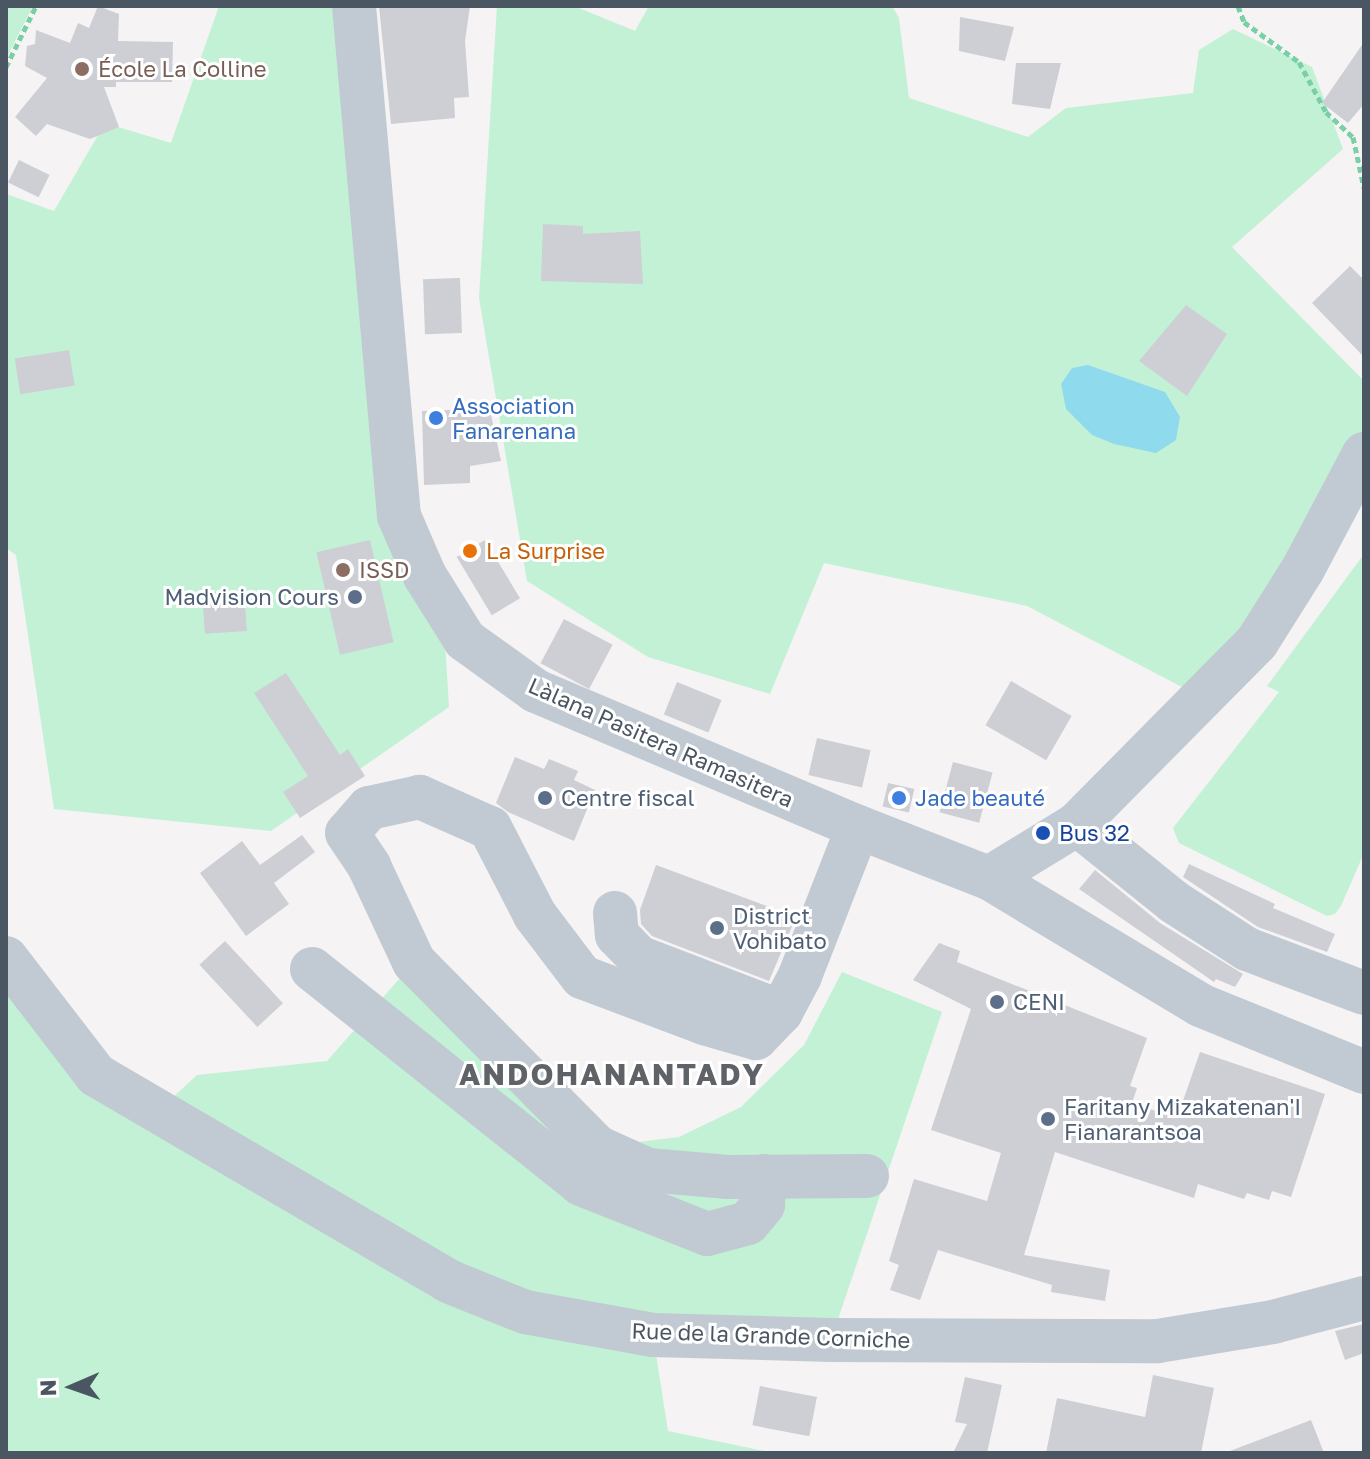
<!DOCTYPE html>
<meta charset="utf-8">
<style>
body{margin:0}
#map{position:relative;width:1370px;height:1459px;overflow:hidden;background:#f5f3f3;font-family:"Golos Text",sans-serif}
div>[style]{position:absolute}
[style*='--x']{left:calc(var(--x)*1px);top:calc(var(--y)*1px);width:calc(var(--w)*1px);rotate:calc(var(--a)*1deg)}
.green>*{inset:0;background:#c3f1d5}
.water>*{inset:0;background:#90daee}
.building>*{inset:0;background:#cdcfd5;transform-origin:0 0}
.path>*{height:5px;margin-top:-2.5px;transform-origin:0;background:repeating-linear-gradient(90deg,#7ad0a6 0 6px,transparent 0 10px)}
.minor>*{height:44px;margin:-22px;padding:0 22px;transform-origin:22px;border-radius:22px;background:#c1cad2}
.dots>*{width:22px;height:22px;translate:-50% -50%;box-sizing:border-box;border:4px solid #fff;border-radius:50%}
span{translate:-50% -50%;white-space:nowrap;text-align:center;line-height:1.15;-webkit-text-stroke:6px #fff;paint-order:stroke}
.education-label{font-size:22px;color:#785e54}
.left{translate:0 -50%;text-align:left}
.shop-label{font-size:22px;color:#366cbe}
.food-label{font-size:22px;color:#c56008}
.service-label{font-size:22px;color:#4e5e75}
.right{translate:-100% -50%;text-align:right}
.street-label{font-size:22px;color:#4a5661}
.transit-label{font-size:22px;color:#164399}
.district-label{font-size:30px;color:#5f6368;font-weight:700;letter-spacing:2px}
.frame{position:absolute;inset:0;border:8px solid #4a5661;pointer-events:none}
.north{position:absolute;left:32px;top:1347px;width:80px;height:80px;-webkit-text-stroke:6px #fff;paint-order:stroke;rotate:268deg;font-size:22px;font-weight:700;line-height:32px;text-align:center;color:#4a5661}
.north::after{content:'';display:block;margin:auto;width:28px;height:36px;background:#4a5661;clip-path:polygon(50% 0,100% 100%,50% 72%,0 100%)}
</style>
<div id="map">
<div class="green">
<div style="clip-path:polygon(6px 6px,33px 6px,6px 59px)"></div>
<div style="clip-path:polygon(219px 6px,334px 6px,379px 518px,445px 642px,449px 707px,271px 831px,54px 809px,16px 555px,6px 548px,6px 194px,54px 211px,105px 123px,171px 143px)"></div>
<div style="clip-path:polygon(497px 6px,574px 6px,635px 31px,649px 6px,892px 6px,899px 18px,909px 98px,1028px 137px,1066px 108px,1193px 93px,1199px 50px,1233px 29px,1312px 67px,1343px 149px,1232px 247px,1364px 381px,1364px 454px,1203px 698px,1027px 606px,824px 563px,770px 694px,648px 657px,527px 581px,479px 298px)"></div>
<div style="clip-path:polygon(1364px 554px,1364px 853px,1341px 906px,1335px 914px,1327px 916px,1179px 843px,1173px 828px,1279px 692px,1267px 686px)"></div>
<div style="clip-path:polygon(6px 958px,156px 1113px,197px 1075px,327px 1061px,414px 962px,598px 1147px,679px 1137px,741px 1107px,804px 1045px,842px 972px,942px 1012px,831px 1340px,653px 1335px,668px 1431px,774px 1453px,6px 1453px)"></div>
</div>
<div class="water">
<div style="clip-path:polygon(1088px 365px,1165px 392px,1180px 417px,1176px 440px,1156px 453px,1114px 444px,1092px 435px,1066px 409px,1061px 384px,1072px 368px)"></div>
</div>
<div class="building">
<div style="clip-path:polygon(98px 6px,119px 14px,118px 41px,173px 42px,172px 82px,116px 82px,116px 87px,104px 87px,119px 127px,90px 139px,47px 124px,36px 136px,15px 117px,47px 78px,25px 66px,27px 46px,35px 44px,36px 30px,70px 43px,78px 23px,89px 28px)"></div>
<div style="clip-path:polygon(379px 6px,470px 6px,465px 41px,469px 97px,454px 98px,455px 118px,391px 124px)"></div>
<div style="clip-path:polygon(960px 17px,1014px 27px,1005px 61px,959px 51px)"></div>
<div style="clip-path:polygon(1364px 42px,1364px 104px,1348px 123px,1322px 103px)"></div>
<div style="clip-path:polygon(1016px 63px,1061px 63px,1050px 109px,1012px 104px)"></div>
<div style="left:19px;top:160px;width:34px;height:25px;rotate:26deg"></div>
<div style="clip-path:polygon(543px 224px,583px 226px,583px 234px,640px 231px,643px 284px,541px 281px)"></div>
<div style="clip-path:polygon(1350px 266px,1364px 280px,1364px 357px,1312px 303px)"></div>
<div style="left:460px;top:278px;width:55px;height:37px;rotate:88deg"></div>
<div style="clip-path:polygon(1186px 305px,1227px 334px,1187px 396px,1139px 361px)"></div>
<div style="left:69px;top:350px;width:36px;height:55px;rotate:81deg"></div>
<div style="clip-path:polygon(479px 409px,480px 412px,490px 410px,501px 461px,470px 466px,470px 483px,424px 485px,422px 411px)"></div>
<div style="left:370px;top:540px;width:105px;height:55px;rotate:77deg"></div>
<div style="left:485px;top:540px;width:68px;height:33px;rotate:59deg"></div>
<div style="left:244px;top:590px;width:41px;height:42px;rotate:86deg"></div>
<div style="left:564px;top:619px;width:55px;height:50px;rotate:28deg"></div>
<div style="clip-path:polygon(286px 673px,340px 755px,348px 749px,365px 776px,300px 818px,283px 792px,308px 776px,254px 693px)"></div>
<div style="left:1011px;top:681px;width:70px;height:51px;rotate:30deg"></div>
<div style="left:677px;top:682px;width:48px;height:35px;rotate:22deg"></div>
<div style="left:817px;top:738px;width:55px;height:38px;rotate:13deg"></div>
<div style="clip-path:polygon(515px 757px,544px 769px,549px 759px,578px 771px,574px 780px,595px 790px,574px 841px,508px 812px,496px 803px)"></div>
<div style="left:953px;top:762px;width:41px;height:52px;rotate:15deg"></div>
<div style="left:888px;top:783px;width:27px;height:24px;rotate:13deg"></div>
<div style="clip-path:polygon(302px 835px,315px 852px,274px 883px,289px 904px,246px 936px,200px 873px,242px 841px,260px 865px)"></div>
<div style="clip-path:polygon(1189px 864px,1275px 904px,1273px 908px,1335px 934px,1327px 952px,1258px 927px,1183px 877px)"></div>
<div style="clip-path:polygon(656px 865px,796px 917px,769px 981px,652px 936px,641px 924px,640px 910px)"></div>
<div style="clip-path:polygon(1095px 870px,1160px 923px,1243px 974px,1235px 987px,1216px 979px,1214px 982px,1079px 889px)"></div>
<div style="left:225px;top:941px;width:85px;height:35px;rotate:47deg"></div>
<div style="clip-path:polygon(939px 943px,960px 951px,957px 962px,1147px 1038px,1130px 1086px,1137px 1088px,1132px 1103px,1177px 1118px,1200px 1052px,1325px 1094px,1291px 1197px,1272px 1191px,1269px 1200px,1247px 1193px,1244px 1199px,1198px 1184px,1194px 1198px,1055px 1152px,1024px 1255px,1110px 1270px,1105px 1301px,1051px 1292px,1052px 1285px,938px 1250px,920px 1300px,890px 1290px,899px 1265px,889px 1261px,914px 1179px,987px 1201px,1001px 1153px,931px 1130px,971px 1009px,913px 980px)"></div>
<div style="clip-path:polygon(1364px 1324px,1364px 1353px,1345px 1360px,1335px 1331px)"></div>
<div style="clip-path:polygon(1153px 1375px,1214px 1388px,1201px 1453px,1046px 1453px,1057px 1398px,1145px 1417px)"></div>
<div style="clip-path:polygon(965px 1377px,1002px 1385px,987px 1453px,953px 1453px,967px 1424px,955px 1422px)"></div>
<div style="left:760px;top:1386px;width:58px;height:40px;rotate:11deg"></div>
<div style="clip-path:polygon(1311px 1420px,1324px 1453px,1231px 1453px,1230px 1451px)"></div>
</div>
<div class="path">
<div style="--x:1238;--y:6;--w:17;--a:69"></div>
<div style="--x:1244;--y:22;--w:68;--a:36"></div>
<div style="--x:1299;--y:62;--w:57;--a:61.6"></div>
<div style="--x:1326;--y:112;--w:37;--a:43"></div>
<div style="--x:1353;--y:137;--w:52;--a:77.8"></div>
<div style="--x:6;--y:67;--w:68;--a:-63.8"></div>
</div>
<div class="minor">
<div style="--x:354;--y:6;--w:512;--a:84.96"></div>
<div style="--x:399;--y:516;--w:65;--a:66.6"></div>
<div style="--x:425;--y:576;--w:75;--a:58"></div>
<div style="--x:465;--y:640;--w:87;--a:35.7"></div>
<div style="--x:536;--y:691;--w:350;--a:22.9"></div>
<div style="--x:858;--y:827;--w:141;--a:21.3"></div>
<div style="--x:989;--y:878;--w:246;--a:31"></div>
<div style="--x:1200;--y:1005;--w:177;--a:22.2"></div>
<div style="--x:1077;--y:824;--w:124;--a:38.8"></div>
<div style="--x:1174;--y:902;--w:87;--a:32.8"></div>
<div style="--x:1247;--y:949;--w:125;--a:20.6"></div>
<div style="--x:858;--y:827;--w:160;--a:111.3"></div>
<div style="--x:800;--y:976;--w:41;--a:117.8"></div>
<div style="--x:781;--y:1012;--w:36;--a:134"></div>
<div style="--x:756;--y:1038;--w:54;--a:-163.9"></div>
<div style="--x:704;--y:1023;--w:130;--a:-159.3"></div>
<div style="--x:582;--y:977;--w:78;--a:-127.2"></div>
<div style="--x:535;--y:915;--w:98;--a:-117.3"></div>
<div style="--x:490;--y:828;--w:77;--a:-156.1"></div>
<div style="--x:420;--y:797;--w:52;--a:167.8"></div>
<div style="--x:369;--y:808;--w:33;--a:131"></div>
<div style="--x:347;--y:833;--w:40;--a:56"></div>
<div style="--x:369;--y:866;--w:106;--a:64.9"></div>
<div style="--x:414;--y:962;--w:260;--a:45.3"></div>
<div style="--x:597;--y:1147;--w:56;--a:24.3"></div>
<div style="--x:648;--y:1170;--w:80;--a:5"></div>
<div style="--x:728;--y:1177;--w:139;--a:-0.4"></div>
<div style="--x:989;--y:878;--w:103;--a:-31.5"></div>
<div style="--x:1077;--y:824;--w:256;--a:-45.3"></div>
<div style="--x:1257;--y:642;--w:86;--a:-57.8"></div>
<div style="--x:1303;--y:569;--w:130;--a:-62.1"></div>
<div style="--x:615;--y:913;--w:22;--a:85"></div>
<div style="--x:617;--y:935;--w:30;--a:46"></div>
<div style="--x:638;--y:957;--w:153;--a:21"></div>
<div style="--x:6;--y:958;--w:148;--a:52.4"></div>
<div style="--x:96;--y:1075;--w:408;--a:30.3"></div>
<div style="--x:448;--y:1281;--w:83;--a:21.9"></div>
<div style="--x:525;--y:1312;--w:130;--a:10.2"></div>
<div style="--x:653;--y:1335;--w:178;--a:1.6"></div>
<div style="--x:831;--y:1340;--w:327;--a:0.2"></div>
<div style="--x:1158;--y:1341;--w:117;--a:-9.4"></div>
<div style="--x:1273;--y:1322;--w:94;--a:-14.8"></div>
<div style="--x:312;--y:969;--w:344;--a:38.6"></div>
<div style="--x:581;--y:1184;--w:136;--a:21.6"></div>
<div style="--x:707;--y:1234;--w:42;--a:-15"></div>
<div style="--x:748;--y:1223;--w:23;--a:-50"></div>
<div style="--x:763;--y:1205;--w:29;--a:-88"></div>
</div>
<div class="dots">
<div style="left:82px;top:69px;background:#8d6e63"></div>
<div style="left:436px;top:418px;background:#3f7fe0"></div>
<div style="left:470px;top:551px;background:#e8710a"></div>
<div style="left:343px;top:570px;background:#8d6e63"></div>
<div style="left:355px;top:597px;background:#5c6f8a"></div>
<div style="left:545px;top:798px;background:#5c6f8a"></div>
<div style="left:899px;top:798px;background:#3f7fe0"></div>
<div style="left:1043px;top:833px;background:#1a4fb4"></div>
<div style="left:717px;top:928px;background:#5c6f8a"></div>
<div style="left:997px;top:1002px;background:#5c6f8a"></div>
<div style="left:1048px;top:1119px;background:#5c6f8a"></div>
</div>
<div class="education-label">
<span class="left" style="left:98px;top:69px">École La Colline</span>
<span class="left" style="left:359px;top:570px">ISSD</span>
</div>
<div class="shop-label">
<span class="left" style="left:452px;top:418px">Association<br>Fanarenana</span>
<span class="left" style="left:915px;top:798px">Jade beauté</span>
</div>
<div class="food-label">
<span class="left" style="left:486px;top:551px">La Surprise</span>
</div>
<div class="service-label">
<span class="right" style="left:339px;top:597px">Madvision Cours</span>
<span class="left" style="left:561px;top:798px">Centre fiscal</span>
<span class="left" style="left:733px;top:928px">District<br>Vohibato</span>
<span class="left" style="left:1013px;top:1002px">CENI</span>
<span class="left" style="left:1064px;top:1119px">Faritany Mizakatenan'I<br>Fianarantsoa</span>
</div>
<div class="street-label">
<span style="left:661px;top:742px;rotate:24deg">Làlana Pasitera Ramasitera</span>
<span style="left:771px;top:1335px;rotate:2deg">Rue de la Grande Corniche</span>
</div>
<div class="transit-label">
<span class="left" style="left:1059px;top:833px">Bus 32</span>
</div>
<div class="district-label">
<span style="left:612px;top:1074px">ANDOHANANTADY</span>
</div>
<div class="frame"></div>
<div class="north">N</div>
</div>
